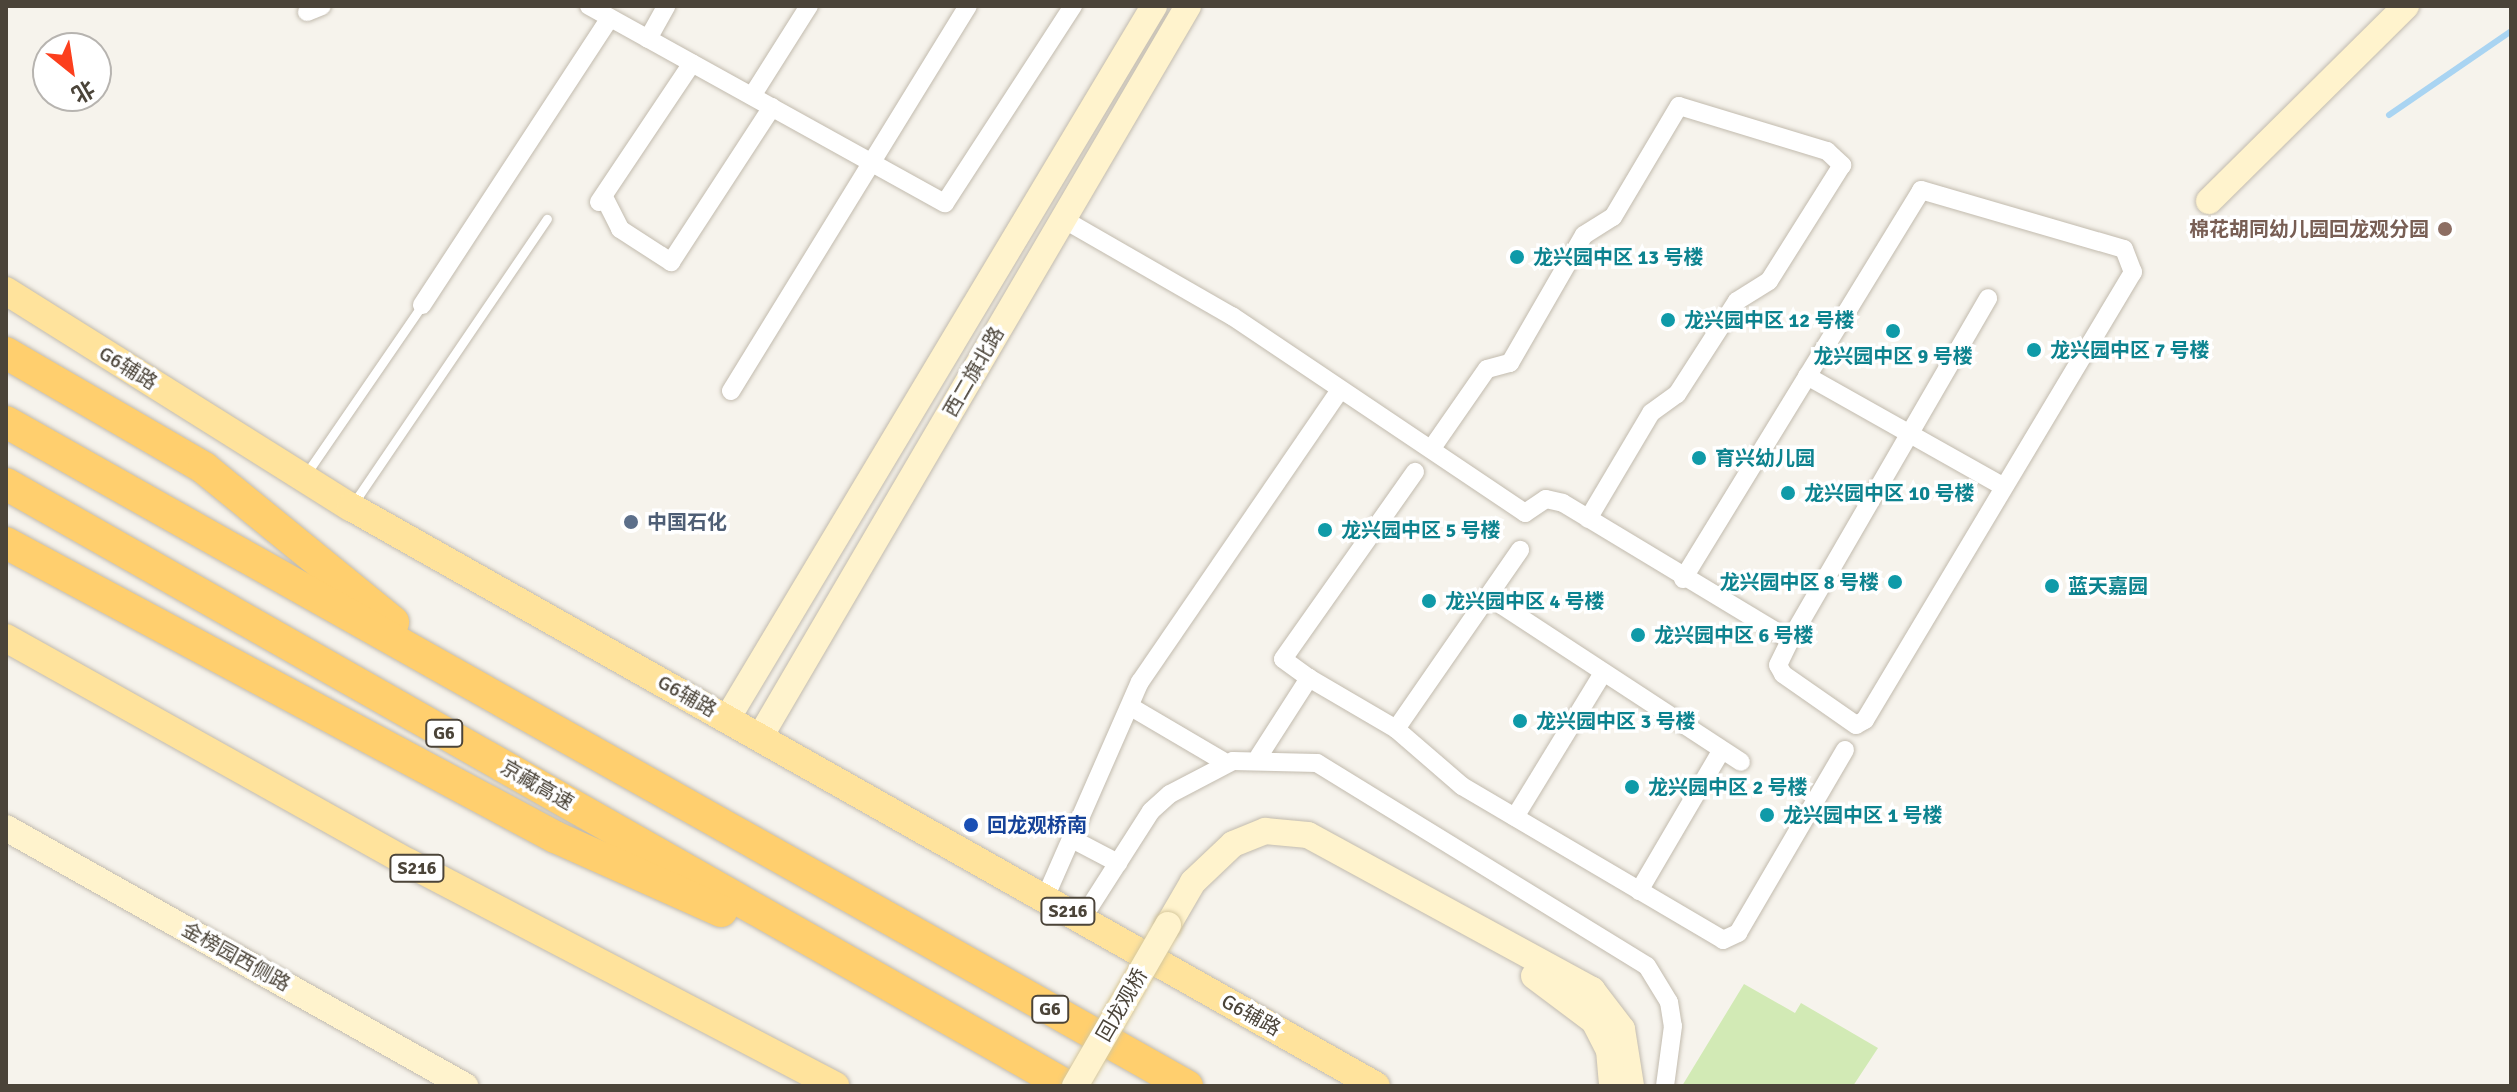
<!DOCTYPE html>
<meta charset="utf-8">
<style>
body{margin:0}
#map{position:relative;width:2517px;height:1092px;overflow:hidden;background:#f6f3ec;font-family:Signika,"Noto Sans SC",sans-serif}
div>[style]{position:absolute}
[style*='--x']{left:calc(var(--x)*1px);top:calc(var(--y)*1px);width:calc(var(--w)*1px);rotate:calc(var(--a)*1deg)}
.green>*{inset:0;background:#d2eab5}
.stream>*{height:6px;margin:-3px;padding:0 3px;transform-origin:3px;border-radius:3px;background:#a9d4f2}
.roads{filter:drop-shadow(0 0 2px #c2bbae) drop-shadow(0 0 2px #c2bbae)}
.lane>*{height:9px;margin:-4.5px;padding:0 4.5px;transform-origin:4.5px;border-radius:4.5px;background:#fff}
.street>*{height:18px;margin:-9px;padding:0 9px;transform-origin:9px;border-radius:9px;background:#fff}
.secondary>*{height:26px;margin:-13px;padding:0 13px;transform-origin:13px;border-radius:13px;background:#fff3cd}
.primary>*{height:28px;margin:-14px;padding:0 14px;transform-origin:14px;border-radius:14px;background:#ffe39c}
.highway>*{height:32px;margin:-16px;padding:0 16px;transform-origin:16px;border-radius:16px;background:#ffcf6e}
.bridges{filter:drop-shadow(0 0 2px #d6c79b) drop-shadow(0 0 2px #d6c79b)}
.secondary-bridge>*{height:26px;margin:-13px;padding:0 13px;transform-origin:13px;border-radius:13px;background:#fff3cd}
.dots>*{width:22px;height:22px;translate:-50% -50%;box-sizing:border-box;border:4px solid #fff;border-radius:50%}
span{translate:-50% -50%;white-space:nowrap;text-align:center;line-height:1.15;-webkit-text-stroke:7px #fff;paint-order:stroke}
.shield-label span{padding:2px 6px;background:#fff;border:2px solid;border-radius:6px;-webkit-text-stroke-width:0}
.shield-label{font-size:18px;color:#4b4439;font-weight:700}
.education-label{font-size:20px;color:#785e54;font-weight:700}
.right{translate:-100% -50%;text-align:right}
.culture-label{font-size:20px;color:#0d838f;font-weight:700}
.left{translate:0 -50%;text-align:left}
.street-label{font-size:20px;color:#4b4439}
.service-label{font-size:20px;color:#4e5e75;font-weight:700}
.transit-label{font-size:20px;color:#164399;font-weight:700}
.frame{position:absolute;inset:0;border:8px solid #4b4439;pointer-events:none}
.north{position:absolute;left:32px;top:32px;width:80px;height:80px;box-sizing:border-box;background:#fff;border:2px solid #b7b4b0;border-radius:50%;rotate:150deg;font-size:22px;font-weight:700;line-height:32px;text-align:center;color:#4b4439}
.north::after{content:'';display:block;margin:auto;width:28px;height:36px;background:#fc3f1d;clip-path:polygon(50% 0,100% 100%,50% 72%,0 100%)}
</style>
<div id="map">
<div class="green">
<div style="clip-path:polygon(1744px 984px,1795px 1013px,1801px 1003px,1878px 1048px,1853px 1086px,1682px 1086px)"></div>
</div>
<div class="stream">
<div style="--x:2389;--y:115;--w:148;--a:-34.5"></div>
</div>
<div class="roads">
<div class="lane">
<div style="--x:306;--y:474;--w:205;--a:-55.5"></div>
<div style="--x:353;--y:504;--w:345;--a:-55.8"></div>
</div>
<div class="street">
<div style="--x:589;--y:6;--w:407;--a:29"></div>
<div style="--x:945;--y:203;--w:235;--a:-57"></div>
<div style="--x:307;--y:12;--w:16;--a:-22"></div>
<div style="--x:648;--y:39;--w:38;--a:-61"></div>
<div style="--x:752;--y:96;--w:107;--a:-57.7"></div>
<div style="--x:605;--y:199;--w:34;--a:63"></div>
<div style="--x:620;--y:229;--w:61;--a:32.9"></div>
<div style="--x:671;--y:262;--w:185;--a:-56.9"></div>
<div style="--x:599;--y:202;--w:167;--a:-56.2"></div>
<div style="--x:1063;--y:219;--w:195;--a:29.9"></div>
<div style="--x:1232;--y:316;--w:353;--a:33.9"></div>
<div style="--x:1525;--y:513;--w:25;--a:-34"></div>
<div style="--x:1546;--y:499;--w:17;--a:13"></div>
<div style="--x:1563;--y:503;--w:265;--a:31.1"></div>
<div style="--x:1790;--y:640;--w:395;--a:-59.9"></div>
<div style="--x:422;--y:305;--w:343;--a:-56.8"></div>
<div style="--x:1807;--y:376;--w:226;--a:29.4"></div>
<div style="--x:731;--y:391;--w:452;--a:-58.4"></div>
<div style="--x:1432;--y:448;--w:96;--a:-55.2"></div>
<div style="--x:1487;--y:369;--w:24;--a:-15"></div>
<div style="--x:1510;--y:363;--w:148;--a:-60"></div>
<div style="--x:1584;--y:235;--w:34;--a:-32"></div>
<div style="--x:1613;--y:217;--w:129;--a:-59.3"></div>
<div style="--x:1679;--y:106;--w:155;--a:16.9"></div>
<div style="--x:1827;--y:151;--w:21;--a:43"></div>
<div style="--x:1842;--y:165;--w:137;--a:122.2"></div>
<div style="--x:1769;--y:281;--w:38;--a:148"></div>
<div style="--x:1737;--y:301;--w:111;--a:122.8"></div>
<div style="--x:1677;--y:394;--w:32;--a:144"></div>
<div style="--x:1651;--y:413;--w:123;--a:120.7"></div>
<div style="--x:1683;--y:579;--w:456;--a:-58.5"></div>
<div style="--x:1921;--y:190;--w:211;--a:16.2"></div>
<div style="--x:2124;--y:249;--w:25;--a:69"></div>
<div style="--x:2133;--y:272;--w:522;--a:120.89"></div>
<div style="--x:1865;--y:720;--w:10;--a:151"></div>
<div style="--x:1856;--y:725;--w:89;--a:-145.1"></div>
<div style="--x:1783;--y:674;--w:10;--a:-119"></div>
<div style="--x:1778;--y:665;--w:28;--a:-64"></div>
<div style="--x:1489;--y:597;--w:301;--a:33.2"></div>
<div style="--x:1309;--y:678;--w:32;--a:-144"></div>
<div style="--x:1283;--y:659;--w:229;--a:-54.8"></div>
<div style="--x:1131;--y:707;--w:110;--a:30.5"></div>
<div style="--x:1396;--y:729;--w:218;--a:-55.3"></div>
<div style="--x:1259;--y:756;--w:93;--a:-57.3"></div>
<div style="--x:1309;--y:678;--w:101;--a:30.4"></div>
<div style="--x:1396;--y:729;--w:87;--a:40.8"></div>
<div style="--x:1462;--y:786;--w:303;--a:30.5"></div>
<div style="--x:1723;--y:940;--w:17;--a:-25"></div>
<div style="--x:1738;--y:933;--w:212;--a:-59.7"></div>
<div style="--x:1515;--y:817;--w:169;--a:-58.6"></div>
<div style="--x:1074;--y:840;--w:50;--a:27.6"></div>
<div style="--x:1639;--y:891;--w:162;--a:-59.6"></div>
<div style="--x:1045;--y:898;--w:236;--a:-66.3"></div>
<div style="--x:1140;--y:682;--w:353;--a:-55.6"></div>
<div style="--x:1082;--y:919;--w:128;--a:-57.4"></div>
<div style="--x:1151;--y:811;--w:25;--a:-42"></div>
<div style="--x:1170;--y:794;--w:71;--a:-27.6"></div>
<div style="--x:1233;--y:761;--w:84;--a:1.4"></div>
<div style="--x:1317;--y:763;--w:387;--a:31.6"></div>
<div style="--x:1647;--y:966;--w:42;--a:58.6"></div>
<div style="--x:1669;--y:1002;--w:24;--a:81"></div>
<div style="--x:1673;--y:1026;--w:61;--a:97.6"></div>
</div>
<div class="secondary">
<div style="--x:2209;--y:201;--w:277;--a:-44.7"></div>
<div style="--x:727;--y:719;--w:831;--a:-59.08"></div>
<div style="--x:760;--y:737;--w:847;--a:-59.65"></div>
<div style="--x:6;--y:828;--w:527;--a:29.34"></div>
<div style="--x:1168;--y:925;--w:50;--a:-59.8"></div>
<div style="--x:1193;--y:882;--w:55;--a:-43.5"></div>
<div style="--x:1233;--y:844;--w:35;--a:-22"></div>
<div style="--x:1265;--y:831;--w:43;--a:5.3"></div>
<div style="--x:1308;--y:835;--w:324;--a:28.6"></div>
<div style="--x:1592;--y:990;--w:49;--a:52.4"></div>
<div style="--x:1622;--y:1029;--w:58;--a:81"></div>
<div style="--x:1534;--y:976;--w:75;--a:36.9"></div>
<div style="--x:1594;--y:1021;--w:33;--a:63"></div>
<div style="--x:1609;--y:1050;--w:36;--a:85"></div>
</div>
<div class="primary">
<div style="--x:6;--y:291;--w:407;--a:32.1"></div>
<div style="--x:351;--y:507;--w:1177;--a:29.46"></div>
<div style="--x:6;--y:638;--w:462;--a:29.2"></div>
<div style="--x:409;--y:863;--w:481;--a:27.6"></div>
</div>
<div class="highway">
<div style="--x:6;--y:353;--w:229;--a:30.1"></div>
<div style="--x:204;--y:468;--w:244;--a:39.2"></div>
<div style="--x:6;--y:422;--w:1355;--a:29.35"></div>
<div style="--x:6;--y:484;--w:1220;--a:29.57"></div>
<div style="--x:6;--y:543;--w:623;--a:28.17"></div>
<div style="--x:555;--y:837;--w:182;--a:24"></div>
</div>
</div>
<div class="bridges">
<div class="secondary-bridge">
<div style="--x:1075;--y:1086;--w:186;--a:-60"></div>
</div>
</div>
<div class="dots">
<div style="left:2445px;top:229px;background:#8d6e63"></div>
<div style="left:1517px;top:257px;background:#0f9aa8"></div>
<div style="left:1668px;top:320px;background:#0f9aa8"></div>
<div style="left:1893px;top:331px;background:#0f9aa8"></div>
<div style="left:2034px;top:350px;background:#0f9aa8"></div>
<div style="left:1699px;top:458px;background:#0f9aa8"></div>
<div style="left:1788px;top:493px;background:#0f9aa8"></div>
<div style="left:631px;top:522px;background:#5c6f8a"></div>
<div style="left:1325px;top:530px;background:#0f9aa8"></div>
<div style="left:1895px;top:582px;background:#0f9aa8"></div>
<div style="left:2052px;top:586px;background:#0f9aa8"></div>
<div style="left:1429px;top:601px;background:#0f9aa8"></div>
<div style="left:1638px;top:635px;background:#0f9aa8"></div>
<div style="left:1520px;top:721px;background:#0f9aa8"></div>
<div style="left:1632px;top:787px;background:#0f9aa8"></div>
<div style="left:1767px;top:815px;background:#0f9aa8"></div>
<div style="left:971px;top:825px;background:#1a4fb4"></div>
</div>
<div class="shield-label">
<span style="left:444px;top:733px">G6</span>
<span style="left:417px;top:868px">S216</span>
<span style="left:1068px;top:911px">S216</span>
<span style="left:1050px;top:1009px">G6</span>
</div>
<div class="education-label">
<span class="right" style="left:2429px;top:229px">棉花胡同幼儿园回龙观分园</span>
</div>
<div class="culture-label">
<span class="left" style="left:1533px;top:257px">龙兴园中区 13 号楼</span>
<span class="left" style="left:1684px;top:320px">龙兴园中区 12 号楼</span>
<span class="left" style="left:2050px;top:350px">龙兴园中区 7 号楼</span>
<span style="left:1893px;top:356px">龙兴园中区 9 号楼</span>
<span class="left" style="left:1715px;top:458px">育兴幼儿园</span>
<span class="left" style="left:1804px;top:493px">龙兴园中区 10 号楼</span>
<span class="left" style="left:1341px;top:530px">龙兴园中区 5 号楼</span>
<span class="right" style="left:1879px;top:582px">龙兴园中区 8 号楼</span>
<span class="left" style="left:2068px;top:586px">蓝天嘉园</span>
<span class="left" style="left:1445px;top:601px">龙兴园中区 4 号楼</span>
<span class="left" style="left:1654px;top:635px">龙兴园中区 6 号楼</span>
<span class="left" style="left:1536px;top:721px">龙兴园中区 3 号楼</span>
<span class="left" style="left:1648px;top:787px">龙兴园中区 2 号楼</span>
<span class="left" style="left:1783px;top:815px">龙兴园中区 1 号楼</span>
</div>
<div class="street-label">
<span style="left:128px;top:368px;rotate:32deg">G6辅路</span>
<span style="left:974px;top:372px;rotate:-60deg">西二旗北路</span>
<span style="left:687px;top:696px;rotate:30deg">G6辅路</span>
<span style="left:537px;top:785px;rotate:30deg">京藏高速</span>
<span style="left:236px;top:957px;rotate:29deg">金榜园西侧路</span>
<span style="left:1122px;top:1005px;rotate:-60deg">回龙观桥</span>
<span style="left:1251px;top:1015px;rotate:29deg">G6辅路</span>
</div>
<div class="service-label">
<span class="left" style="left:647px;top:522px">中国石化</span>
</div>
<div class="transit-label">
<span class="left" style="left:987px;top:825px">回龙观桥南</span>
</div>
<div class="frame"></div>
<div class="north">北</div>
</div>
